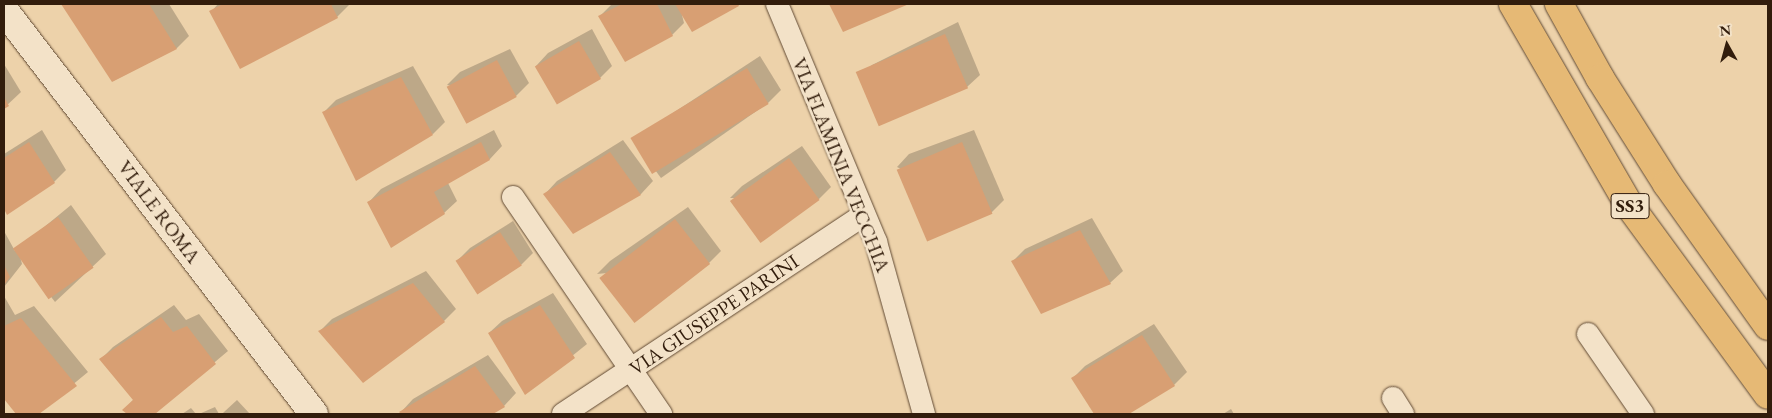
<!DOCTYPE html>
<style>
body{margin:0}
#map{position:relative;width:1772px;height:418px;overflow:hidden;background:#edd2aa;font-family:"EB Garamond",serif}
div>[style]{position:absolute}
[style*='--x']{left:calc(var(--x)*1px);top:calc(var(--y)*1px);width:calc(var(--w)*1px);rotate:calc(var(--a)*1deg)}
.shadow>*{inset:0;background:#0003}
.building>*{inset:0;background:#d89f73;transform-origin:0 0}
.roads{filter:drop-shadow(0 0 1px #614a34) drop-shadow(0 0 1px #614a34)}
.street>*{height:22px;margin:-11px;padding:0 11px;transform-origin:11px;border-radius:11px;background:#f3e2c8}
.secondary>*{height:28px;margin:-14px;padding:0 14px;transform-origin:14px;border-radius:14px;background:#f3e2c8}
.highway>*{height:28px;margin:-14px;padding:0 14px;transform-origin:14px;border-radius:14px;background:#e6b975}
span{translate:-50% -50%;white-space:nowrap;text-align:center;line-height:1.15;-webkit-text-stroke:5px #f3e2c8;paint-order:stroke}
.shield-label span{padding:1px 4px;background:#f3e2c8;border:1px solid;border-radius:4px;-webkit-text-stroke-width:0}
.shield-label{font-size:19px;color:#321d0c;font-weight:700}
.street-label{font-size:20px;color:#321d0c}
.frame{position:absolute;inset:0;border:5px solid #321d0c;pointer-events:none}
.north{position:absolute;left:1702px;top:20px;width:50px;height:50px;-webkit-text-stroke:4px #f3e2c8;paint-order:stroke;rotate:353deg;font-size:14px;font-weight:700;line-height:20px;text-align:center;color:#321d0c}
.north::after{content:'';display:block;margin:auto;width:18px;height:22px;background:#321d0c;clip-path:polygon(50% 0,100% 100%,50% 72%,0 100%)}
</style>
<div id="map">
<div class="shadow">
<div style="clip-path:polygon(62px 4px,169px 4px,189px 36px,177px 48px,113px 81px)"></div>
<div style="clip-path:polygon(218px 4px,350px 4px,337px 17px,211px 12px)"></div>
<div style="clip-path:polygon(612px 4px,740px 4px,692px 30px,681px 11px,684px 23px,672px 35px,600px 16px)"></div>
<div style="clip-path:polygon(831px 4px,906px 4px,844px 30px)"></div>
<div style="clip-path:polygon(958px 22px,980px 75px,967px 87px,860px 77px,872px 65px)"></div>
<div style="clip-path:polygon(592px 29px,612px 66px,600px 78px,536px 66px,548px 53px)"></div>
<div style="clip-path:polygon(510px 49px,529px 83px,516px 96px,447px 85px,460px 72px)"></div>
<div style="clip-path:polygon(760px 56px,781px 90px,768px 103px,661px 178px,635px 143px,647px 130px)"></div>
<div style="clip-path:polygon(4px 64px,21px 92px,4px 108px)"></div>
<div style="clip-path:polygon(413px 66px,445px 122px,433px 134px,323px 113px,336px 100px)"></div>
<div style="clip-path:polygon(42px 130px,66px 170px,54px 182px,7px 213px,4px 207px,4px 154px)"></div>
<div style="clip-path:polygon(494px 130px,502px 146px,490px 159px,448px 183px,457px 201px,444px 213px,369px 202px,381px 189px)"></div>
<div style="clip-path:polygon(974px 130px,1004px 200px,991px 213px,897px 167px,909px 154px)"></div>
<div style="clip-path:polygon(623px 140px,653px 181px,641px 194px,574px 232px,545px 194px,557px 181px)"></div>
<div style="clip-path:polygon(802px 146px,831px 187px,819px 199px,730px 198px,742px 186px)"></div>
<div style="clip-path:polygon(71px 205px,106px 254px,55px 302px,20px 256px,22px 264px,4px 287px,4px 231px,15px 251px)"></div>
<div style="clip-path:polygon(688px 207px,721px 251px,709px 263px,597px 274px,610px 261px)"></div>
<div style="clip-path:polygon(1092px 218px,1123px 271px,1110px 283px,1013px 261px,1025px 249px)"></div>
<div style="clip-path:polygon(513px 221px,533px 253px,521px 265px,457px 261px,470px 248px)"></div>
<div style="clip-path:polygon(426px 271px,456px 309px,444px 321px,320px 331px,332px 319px)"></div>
<div style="clip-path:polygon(553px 293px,587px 344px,526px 393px,489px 333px,502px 321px)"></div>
<div style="clip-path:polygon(4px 296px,15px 315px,34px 306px,88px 372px,37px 414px,18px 414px,4px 397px)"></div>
<div style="clip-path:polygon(174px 305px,186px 320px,199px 314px,228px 351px,153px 414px,129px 414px,124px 410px,134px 399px,101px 359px,113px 347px)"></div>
<div style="clip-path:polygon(1154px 324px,1187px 372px,1174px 385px,1127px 414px,1095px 414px,1073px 378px,1085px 366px)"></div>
<div style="clip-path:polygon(488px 355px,516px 393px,504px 406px,491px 414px,403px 414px,401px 412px,413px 399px)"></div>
<div style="clip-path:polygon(237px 400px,250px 414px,222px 414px,224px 412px)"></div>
<div style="clip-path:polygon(215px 407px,219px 414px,199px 414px)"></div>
<div style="clip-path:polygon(191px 408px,196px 414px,182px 414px)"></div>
<div style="clip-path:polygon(1231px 409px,1234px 414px,1223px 414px)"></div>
</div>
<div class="building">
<div style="clip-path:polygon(61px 4px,149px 4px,177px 49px,112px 82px)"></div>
<div style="clip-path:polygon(223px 4px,331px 4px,338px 18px,240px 69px,209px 11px)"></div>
<div style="clip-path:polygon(622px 4px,657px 4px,673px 36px,625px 62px,598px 16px)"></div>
<div style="clip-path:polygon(675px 4px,738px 4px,739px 6px,692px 32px)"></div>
<div style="clip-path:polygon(829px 4px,909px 4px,843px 32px)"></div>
<div style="left:945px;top:34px;width:59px;height:97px;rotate:67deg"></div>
<div style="left:579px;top:41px;width:44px;height:51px;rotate:60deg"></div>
<div style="left:497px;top:60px;width:42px;height:57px;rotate:62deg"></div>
<div style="left:747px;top:68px;width:42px;height:136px;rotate:59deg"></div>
<div style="clip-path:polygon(401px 77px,433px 135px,356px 181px,322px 112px)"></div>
<div style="clip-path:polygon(4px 97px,9px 106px,4px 109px)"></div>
<div style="clip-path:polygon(29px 142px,55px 183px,7px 215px,4px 209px,4px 158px)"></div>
<div style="clip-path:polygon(481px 142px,490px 160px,434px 192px,445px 214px,391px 248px,367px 202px)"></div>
<div style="left:962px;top:142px;width:78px;height:71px;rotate:67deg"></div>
<div style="clip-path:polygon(610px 152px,641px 195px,573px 234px,543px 194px)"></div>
<div style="left:789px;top:158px;width:52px;height:73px;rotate:54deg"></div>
<div style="left:58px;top:217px;width:62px;height:55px;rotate:55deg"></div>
<div style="left:675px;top:219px;width:57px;height:96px;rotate:52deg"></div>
<div style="clip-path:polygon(1080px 230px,1111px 284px,1041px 314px,1011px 261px)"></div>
<div style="left:500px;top:232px;width:40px;height:53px;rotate:57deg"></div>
<div style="clip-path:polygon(4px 265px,10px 277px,4px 285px)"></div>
<div style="clip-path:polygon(413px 283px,445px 322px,363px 383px,318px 331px)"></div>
<div style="clip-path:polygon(540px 305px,575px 358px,525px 395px,488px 333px)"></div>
<div style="clip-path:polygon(161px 317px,173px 332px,187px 326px,216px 364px,155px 414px,127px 414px,122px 410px,133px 400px,99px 359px)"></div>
<div style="clip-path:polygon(21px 318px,77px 386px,39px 414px,16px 414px,4px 399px,4px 326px)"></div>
<div style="clip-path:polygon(1142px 335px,1175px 386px,1129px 414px,1094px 414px,1071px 378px)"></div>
<div style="clip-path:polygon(475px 366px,505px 407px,493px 414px,401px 414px,399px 412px)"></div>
</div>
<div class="roads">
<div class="street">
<div style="--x:777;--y:4;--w:258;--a:67.4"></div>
<div style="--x:876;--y:242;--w:179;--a:74.4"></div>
<div style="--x:513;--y:197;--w:263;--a:55.7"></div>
<div style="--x:1588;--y:334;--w:97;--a:55.5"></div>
<div style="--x:1393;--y:398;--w:19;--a:58"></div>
<div style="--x:563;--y:414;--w:361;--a:-33.5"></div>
</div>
<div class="secondary">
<div style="--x:4;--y:10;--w:509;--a:52.5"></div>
</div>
<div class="highway">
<div style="--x:1513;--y:4;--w:232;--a:60"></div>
<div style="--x:1629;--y:205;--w:235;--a:53.8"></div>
<div style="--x:1559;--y:4;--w:85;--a:61"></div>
<div style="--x:1600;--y:78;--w:125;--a:57.7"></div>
<div style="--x:1667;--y:184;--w:174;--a:54.6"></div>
</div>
</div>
<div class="shield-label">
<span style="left:1630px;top:206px">SS3</span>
</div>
<div class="street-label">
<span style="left:841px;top:165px;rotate:68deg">VIA FLAMINIA VECCHIA</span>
<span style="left:159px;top:212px;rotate:53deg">VIALE ROMA</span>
<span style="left:714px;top:315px;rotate:-34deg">VIA GIUSEPPE PARINI</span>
</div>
<div class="frame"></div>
<div class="north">N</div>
</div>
